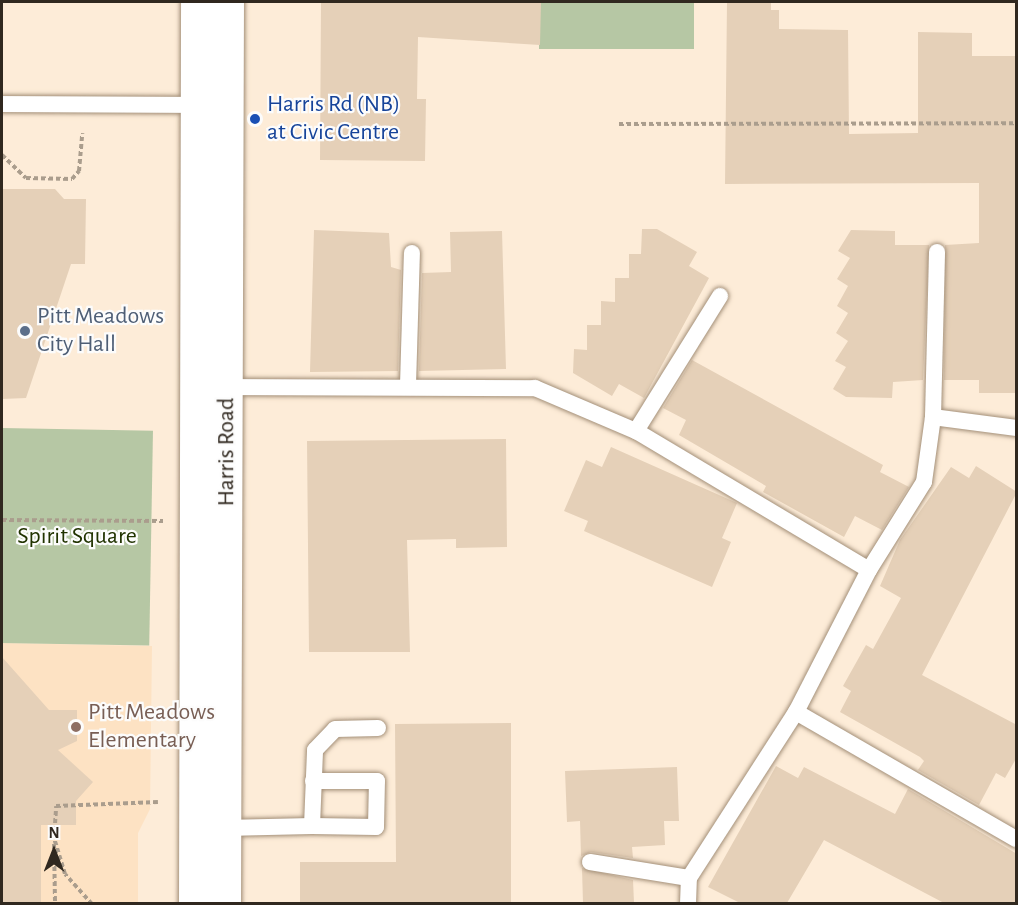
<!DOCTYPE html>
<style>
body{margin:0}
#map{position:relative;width:1018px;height:905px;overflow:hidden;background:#fdecd8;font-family:"Alegreya Sans",sans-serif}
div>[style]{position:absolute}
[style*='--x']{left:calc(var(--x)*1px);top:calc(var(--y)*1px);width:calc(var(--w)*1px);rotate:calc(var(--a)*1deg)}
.built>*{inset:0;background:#fde2c3}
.green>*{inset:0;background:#b6c7a4;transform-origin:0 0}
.building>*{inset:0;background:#e5d0b8}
.path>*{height:4px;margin-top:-2px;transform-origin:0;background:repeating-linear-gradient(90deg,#aa9d8d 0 4.5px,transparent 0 7.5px)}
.roads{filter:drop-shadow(0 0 2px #a38f78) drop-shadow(0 0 2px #a38f78)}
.service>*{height:16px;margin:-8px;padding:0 8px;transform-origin:8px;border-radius:8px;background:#fff}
.secondary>*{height:33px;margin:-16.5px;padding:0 16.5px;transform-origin:16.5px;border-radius:16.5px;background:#fff}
.dots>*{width:16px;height:16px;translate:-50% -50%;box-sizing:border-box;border:3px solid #fcfcfc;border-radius:50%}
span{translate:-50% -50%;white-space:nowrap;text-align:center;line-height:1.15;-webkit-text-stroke:4.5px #fcfcfc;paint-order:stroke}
.transit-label{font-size:24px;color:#164399}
.left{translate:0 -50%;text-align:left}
.service-label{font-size:24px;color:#4e5e75}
.street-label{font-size:24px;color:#30281f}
.park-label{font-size:24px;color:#213300}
.education-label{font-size:24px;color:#785e54}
.frame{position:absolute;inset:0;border:3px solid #30281f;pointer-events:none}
.north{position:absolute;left:24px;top:821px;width:60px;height:60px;-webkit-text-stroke:4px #fcfcfc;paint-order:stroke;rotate:0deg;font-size:16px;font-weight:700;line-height:24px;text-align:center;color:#30281f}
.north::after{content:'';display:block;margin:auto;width:21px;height:27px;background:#30281f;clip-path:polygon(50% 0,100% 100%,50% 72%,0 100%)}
</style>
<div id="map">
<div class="built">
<div style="clip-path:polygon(2px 643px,152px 646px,150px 809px,138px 833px,138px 903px,2px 904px)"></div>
</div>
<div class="green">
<div style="left:539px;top:2px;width:155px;height:47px"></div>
<div style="left:2px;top:428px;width:151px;height:215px;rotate:1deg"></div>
</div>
<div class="building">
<div style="clip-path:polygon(321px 2px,541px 2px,540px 45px,418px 37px,417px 99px,426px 99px,425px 161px,320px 160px)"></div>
<div style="clip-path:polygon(727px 2px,771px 2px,771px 10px,779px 10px,779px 29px,848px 30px,849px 134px,918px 133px,918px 32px,972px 33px,972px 56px,1017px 56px,1017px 393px,979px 393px,979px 380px,944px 380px,945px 245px,979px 243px,979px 183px,725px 184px)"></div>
<div style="clip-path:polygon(2px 189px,55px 189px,64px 199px,86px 199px,85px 264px,71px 264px,26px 398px,2px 399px)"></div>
<div style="clip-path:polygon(642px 229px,657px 229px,697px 252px,689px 266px,709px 278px,644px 398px,619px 384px,612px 396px,573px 373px,574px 349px,587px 350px,587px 325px,601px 325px,601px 301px,615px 302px,615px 278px,629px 278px,629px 254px,641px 254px)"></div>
<div style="clip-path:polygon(314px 230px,389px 233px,391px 267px,401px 270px,398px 371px,310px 372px)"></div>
<div style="clip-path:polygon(851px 230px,895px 231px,895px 245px,929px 245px,923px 380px,893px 382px,892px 398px,846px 397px,833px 389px,846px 367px,835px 361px,848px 341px,836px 333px,848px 313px,837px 306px,848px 286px,837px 279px,850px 258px,838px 251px)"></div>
<div style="clip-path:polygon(502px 231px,506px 369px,419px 371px,422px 273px,451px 272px,450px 232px)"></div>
<div style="clip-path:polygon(692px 360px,883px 465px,880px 472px,909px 487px,882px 530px,855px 516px,844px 537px,763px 492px,766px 486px,679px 435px,686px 420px,663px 408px)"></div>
<div style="clip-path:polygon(506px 439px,507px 547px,456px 548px,456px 539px,407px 540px,410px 652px,309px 652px,307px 441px)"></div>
<div style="clip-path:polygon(611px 447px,737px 503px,722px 538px,731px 542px,712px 587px,584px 531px,588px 521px,564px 511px,586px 460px,602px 467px)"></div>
<div style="clip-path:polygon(976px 466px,1017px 492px,922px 675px,1017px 725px,1017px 757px,1005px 778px,996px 773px,979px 805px,918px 770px,924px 761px,920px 757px,840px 712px,851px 691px,843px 686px,866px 645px,873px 649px,901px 598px,880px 586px,900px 540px,951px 467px,969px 478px)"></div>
<div style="clip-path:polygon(2px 657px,49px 710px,77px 710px,77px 741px,58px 750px,93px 782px,76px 801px,76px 825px,41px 825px,41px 903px,2px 903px)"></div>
<div style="clip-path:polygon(511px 723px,511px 903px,300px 903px,300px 862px,396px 862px,395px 724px)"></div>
<div style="clip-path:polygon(776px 766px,798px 778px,804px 767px,895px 814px,908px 789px,1017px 854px,1017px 903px,944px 903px,824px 840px,787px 903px,740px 903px,708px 887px)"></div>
<div style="clip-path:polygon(677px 767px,679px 821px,664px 821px,665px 845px,632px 847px,633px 858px,591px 852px,581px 856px,580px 821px,567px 822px,565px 771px)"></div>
<div style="clip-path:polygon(582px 868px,633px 880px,634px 903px,583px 903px)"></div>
</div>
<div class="path">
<div style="--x:619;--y:124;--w:397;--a:-0.1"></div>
<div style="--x:2;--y:155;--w:33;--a:44"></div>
<div style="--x:26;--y:178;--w:46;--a:1.2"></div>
<div style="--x:72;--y:179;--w:11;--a:-49"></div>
<div style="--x:79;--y:171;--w:38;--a:-85"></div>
<div style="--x:2;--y:520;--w:161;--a:0.4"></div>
<div style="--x:54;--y:844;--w:60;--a:89"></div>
<div style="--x:92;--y:904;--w:40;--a:-132"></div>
<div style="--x:65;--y:874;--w:38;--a:-107"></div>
<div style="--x:54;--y:838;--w:32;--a:-86"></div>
<div style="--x:56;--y:806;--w:102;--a:-2.2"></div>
</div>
<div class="roads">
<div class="service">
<div style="--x:2;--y:104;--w:200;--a:0.3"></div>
<div style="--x:408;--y:385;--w:132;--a:-88.3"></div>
<div style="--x:220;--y:387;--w:315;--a:0.2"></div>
<div style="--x:535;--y:388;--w:110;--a:23.1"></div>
<div style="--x:636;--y:431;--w:271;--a:30.8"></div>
<div style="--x:933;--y:417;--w:84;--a:7.5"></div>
<div style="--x:636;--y:431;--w:159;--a:-58.1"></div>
<div style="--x:796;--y:712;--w:254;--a:30"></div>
<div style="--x:312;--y:826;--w:64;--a:0.9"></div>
<div style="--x:376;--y:827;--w:46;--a:-88.8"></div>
<div style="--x:377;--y:781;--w:64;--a:180"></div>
<div style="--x:224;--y:828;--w:88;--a:-1.3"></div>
<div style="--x:312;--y:826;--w:76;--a:-87.7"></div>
<div style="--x:315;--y:750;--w:29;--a:-46"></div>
<div style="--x:335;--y:729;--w:43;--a:-1.3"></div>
<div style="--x:590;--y:862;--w:100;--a:9.2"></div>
<div style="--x:688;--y:904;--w:26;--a:-88"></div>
<div style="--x:689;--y:878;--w:197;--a:-57.2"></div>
<div style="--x:796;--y:712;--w:160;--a:-62.8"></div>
<div style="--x:869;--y:570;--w:104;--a:-58"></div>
<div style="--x:924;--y:482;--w:66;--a:-82.1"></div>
<div style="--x:933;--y:417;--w:165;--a:-88.6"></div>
</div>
<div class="secondary">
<div style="--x:195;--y:904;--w:902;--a:-89.87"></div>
<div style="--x:224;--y:904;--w:902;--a:-89.81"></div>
</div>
</div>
<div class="dots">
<div style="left:255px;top:119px;background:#1a4fb4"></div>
<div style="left:25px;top:331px;background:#5c6f8a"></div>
<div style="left:76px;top:727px;background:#8d6e63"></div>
</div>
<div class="transit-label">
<span class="left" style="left:267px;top:119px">Harris Rd (NB)<br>at Civic Centre</span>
</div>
<div class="service-label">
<span class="left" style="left:37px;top:331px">Pitt Meadows<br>City Hall</span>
</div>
<div class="street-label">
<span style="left:227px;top:452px;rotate:-90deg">Harris Road</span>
</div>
<div class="park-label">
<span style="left:77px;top:537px">Spirit Square</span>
</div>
<div class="education-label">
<span class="left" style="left:88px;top:727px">Pitt Meadows<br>Elementary</span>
</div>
<div class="frame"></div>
<div class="north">N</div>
</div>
